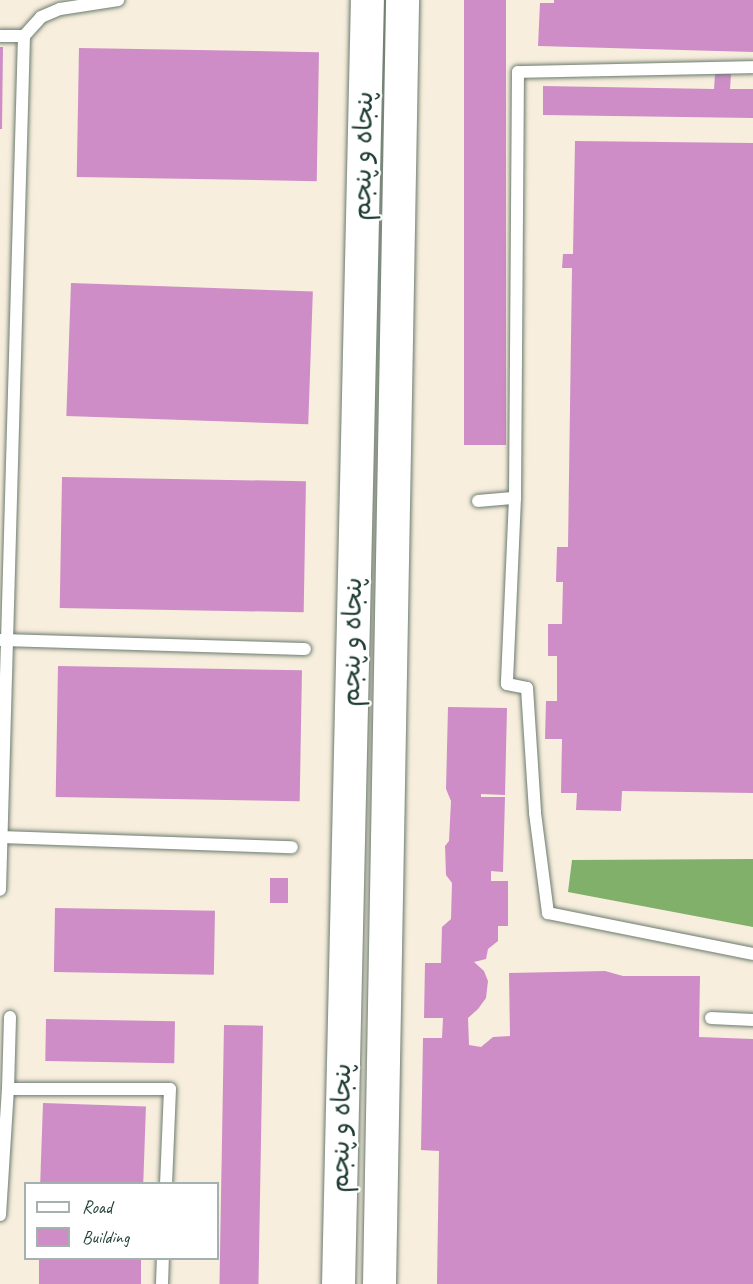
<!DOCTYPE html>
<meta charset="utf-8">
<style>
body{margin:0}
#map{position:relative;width:753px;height:1284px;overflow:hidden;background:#f7eedd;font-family:Caveat,"Playpen Sans Arabic",sans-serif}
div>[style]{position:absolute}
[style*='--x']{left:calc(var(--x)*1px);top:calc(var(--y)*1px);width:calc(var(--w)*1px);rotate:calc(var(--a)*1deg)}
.forest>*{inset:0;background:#81b06a}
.building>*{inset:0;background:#ce8dc6;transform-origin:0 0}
.roads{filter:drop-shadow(0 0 2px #6b7b6f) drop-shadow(0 0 2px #6b7b6f)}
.service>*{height:12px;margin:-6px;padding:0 6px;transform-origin:6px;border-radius:6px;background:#fff}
.secondary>*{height:33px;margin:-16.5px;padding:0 16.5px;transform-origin:16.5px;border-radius:16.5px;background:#fff}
span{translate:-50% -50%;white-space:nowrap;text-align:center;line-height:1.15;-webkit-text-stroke:4.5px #fff;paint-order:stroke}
.street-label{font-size:26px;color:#1f3d34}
.legend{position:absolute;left:24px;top:1182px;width:195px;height:78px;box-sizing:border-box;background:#fff;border:2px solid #a5b1ae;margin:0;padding:8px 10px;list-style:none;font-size:18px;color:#1f3d34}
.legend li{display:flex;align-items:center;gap:12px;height:30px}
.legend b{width:30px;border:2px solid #a5b1ae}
</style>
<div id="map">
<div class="forest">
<div style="clip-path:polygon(753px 859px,753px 927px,568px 892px,572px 860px)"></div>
</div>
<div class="building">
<div style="left:464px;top:0;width:42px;height:445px"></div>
<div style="clip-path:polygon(554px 0,753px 0,753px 52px,538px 46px,540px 3px,554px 3px)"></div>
<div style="clip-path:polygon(0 47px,3px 47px,2px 129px,0 129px)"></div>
<div style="left:79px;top:48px;width:240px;height:129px;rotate:1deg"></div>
<div style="clip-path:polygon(715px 74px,731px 74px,730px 89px,753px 89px,753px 118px,543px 115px,543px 86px,714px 89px)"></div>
<div style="clip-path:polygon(575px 141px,753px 143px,753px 793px,622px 791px,621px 811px,576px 810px,577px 793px,561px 793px,562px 739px,545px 739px,546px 701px,557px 701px,557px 656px,548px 656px,548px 624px,562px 624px,563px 582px,556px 582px,557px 547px,568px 547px,572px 268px,562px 268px,563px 254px,573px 254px)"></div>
<div style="left:71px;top:283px;width:242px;height:133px;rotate:2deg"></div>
<div style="left:62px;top:477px;width:244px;height:131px;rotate:1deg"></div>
<div style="left:58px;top:666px;width:244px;height:131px;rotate:1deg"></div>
<div style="clip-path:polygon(448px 707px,507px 708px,505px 795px,481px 794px,481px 797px,505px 797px,503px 872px,491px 871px,491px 881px,508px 881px,508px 926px,498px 926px,498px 941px,488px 949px,486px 959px,474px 962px,484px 971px,488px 981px,486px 998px,478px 1009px,468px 1018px,469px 1045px,481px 1047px,493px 1037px,510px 1036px,509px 973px,605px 971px,623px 976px,700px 976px,699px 1037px,753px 1039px,753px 1284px,437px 1284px,439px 1151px,421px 1150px,423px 1038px,442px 1038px,443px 1018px,424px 1018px,425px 963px,441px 963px,442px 927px,451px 919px,452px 883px,446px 875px,445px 846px,449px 841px,451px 801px,446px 789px)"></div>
<div style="left:270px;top:878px;width:18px;height:25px"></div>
<div style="left:55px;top:908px;width:160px;height:64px;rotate:1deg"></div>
<div style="left:46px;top:1019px;width:129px;height:42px;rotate:1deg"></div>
<div style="left:224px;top:1025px;width:39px;height:259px;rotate:1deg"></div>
<div style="left:43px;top:1103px;width:103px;height:81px;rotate:2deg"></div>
<div style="left:39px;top:1258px;width:102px;height:26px"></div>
</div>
<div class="roads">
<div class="service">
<div style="--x:0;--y:36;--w:24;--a:0"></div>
<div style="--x:24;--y:36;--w:854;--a:91.61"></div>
<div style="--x:24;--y:36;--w:25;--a:-48"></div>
<div style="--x:41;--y:17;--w:21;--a:-23"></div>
<div style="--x:60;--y:9;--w:59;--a:-8.8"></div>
<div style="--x:515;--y:498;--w:186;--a:92.5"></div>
<div style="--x:507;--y:684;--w:20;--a:11"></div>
<div style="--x:527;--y:688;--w:125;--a:86.3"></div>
<div style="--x:535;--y:813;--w:101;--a:82.6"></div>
<div style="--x:548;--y:913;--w:209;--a:11.3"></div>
<div style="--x:478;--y:501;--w:37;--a:-5"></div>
<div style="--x:515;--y:498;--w:426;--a:-89.6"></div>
<div style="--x:518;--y:72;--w:235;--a:-1.2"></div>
<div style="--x:0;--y:640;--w:305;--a:1.7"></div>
<div style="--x:0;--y:837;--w:292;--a:2"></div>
<div style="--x:711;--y:1018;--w:42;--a:2.7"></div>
<div style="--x:8;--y:1089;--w:72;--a:-88.4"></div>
<div style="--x:0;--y:1215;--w:126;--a:-86.4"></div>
<div style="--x:8;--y:1089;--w:162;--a:0"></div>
<div style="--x:170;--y:1089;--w:95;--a:92.4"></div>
<div style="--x:162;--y:1284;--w:26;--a:-88"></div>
</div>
<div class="secondary">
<div style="--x:338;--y:1284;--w:1284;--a:-88.71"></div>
<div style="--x:379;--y:1284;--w:1284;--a:-88.97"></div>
</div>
</div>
<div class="street-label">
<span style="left:363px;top:156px;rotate:-89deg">پنجاه و پنجم</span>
<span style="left:352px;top:642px;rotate:-89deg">پنجاه و پنجم</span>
<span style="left:341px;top:1128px;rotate:-89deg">پنجاه و پنجم</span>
</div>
<ul class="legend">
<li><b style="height:8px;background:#fff"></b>Road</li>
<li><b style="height:16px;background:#ce8dc6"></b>Building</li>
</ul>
</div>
